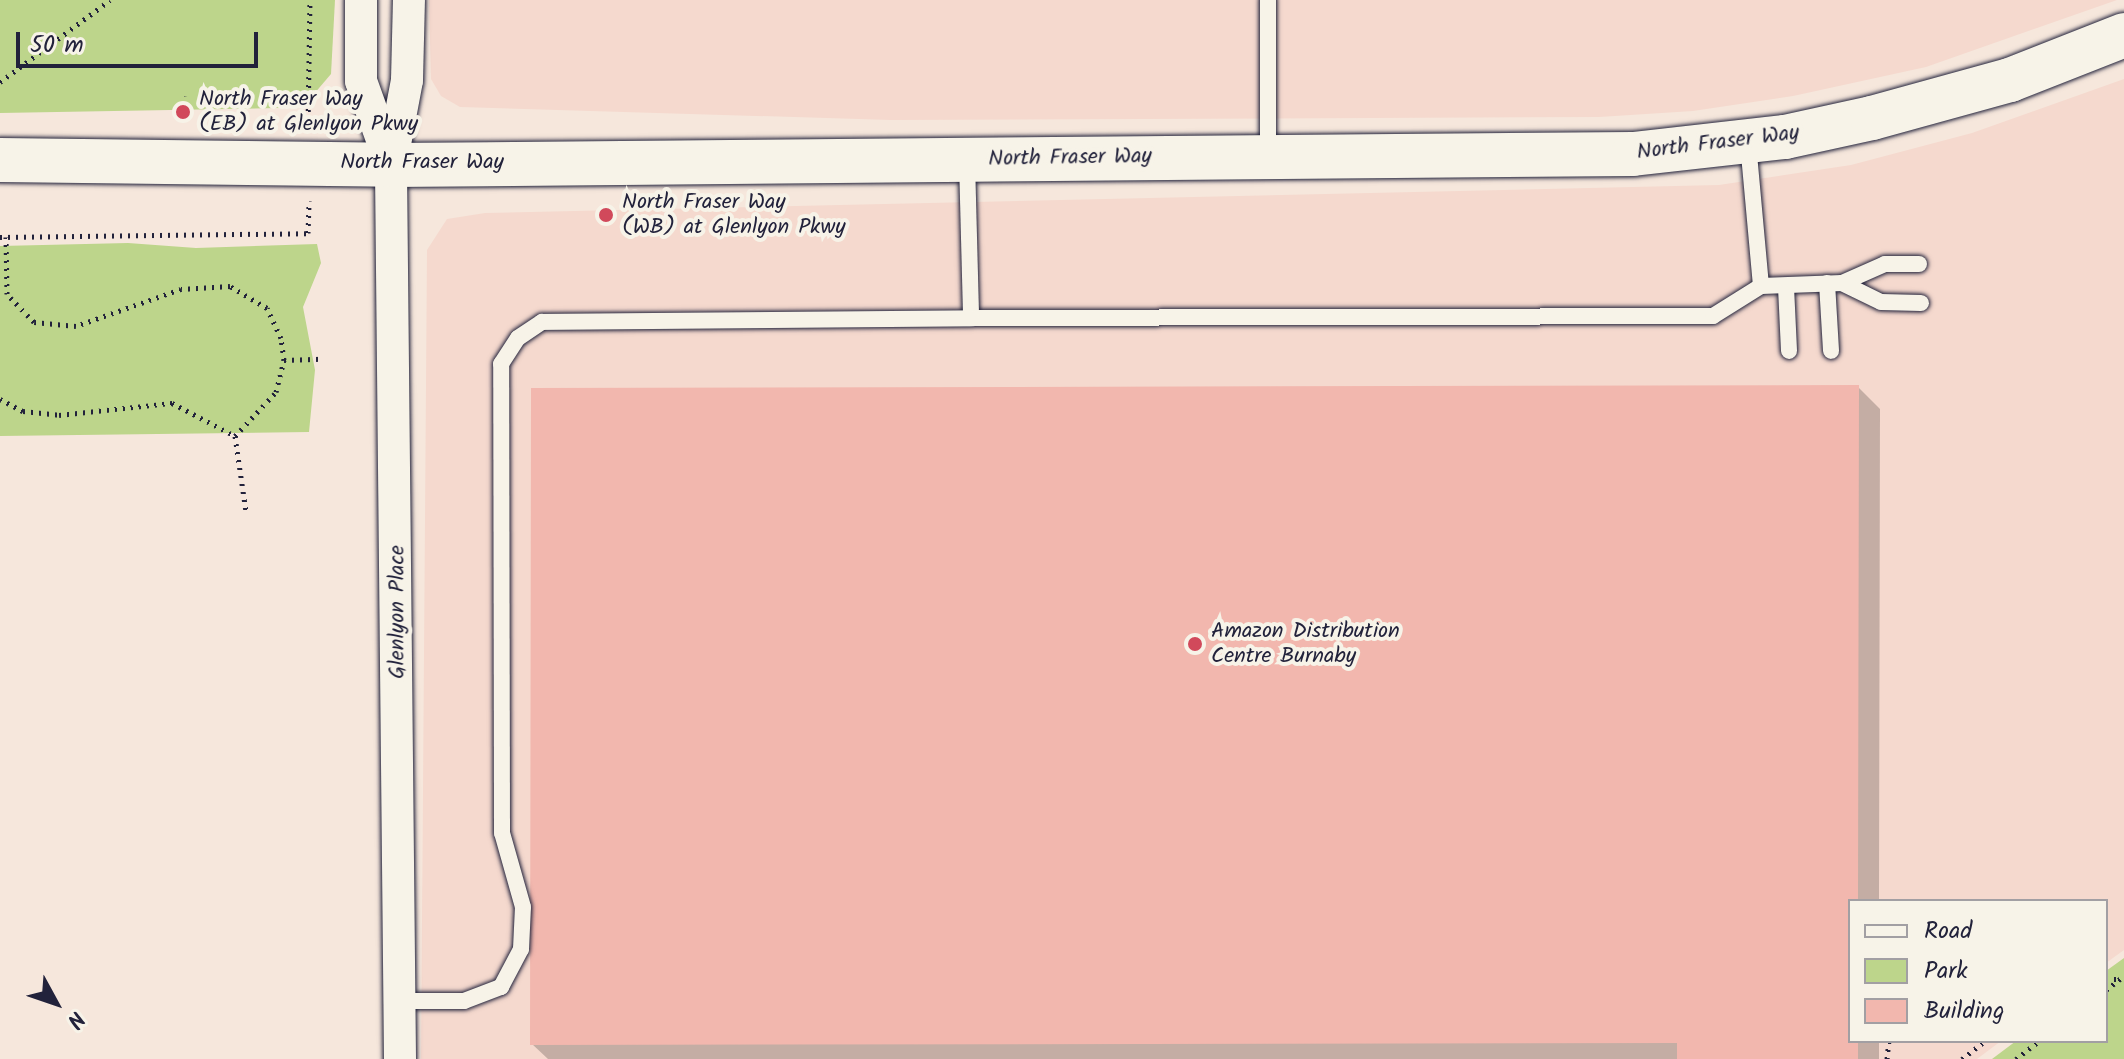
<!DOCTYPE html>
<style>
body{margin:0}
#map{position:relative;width:2124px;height:1059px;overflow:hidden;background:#f6e7dc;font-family:Kalam,sans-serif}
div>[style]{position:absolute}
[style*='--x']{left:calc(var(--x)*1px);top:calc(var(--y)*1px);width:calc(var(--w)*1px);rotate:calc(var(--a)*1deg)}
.built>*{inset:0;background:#f5d9ce}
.green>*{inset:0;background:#bdd58b}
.shadow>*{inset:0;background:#0003}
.building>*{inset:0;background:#f2b7ae}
.path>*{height:5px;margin-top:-2.5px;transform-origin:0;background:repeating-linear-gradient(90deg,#22223b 0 2px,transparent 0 8px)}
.roads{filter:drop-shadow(0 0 2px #22223b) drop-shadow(0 0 2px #22223b)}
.lane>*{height:16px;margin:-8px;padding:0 8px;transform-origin:8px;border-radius:8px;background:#f7f3e8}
.street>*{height:32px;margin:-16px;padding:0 16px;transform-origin:16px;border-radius:16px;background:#f7f3e8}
.secondary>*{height:44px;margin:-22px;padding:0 22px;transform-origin:22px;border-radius:22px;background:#f7f3e8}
.dots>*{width:22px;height:22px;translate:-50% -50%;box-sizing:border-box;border:4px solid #f7f3e8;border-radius:50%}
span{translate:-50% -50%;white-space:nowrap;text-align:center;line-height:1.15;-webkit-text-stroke:8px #f7f3e8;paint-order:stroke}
.poi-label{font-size:22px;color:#22223b}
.left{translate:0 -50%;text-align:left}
.street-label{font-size:22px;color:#22223b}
.legend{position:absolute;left:1848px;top:899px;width:260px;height:144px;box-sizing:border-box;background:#f7f3e8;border:2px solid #a29fa3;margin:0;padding:10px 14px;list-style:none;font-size:24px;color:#22223b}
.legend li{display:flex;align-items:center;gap:16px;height:40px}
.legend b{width:40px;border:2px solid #a29fa3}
.north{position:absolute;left:16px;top:963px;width:80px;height:80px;-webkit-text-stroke:6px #f7f3e8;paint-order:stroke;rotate:130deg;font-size:22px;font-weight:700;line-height:32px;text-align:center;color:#22223b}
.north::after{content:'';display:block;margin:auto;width:28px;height:36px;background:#22223b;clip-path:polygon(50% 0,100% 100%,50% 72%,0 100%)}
.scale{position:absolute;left:16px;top:32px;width:242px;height:36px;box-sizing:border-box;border:4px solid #22223b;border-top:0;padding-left:10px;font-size:24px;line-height:28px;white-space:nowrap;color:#22223b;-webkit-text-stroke:6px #f7f3e8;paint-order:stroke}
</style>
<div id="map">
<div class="built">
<div style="clip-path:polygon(429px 0,2117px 0,1926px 67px,1793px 96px,1693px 111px,1599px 117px,891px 120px,460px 107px,441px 96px,431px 79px)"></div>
<div style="clip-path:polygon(2124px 79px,2124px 950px,2106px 963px,2106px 901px,1850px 901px,1850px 1041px,2001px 1041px,1977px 1059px,421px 1059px,427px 250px,447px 219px,485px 213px,1719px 185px,1851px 165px,1972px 133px)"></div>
</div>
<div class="green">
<div style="clip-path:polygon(0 0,335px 0,331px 74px,308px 101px,277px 108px,0 113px)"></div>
<div style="clip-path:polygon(128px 243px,196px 248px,317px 244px,321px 263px,303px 307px,315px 370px,309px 432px,0 436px,0 246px)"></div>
<div style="clip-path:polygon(2124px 958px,2124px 1059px,1992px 1059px,2016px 1041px,2106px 1041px,2106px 971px)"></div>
</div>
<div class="shadow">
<div style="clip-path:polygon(1858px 387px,1880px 409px,1879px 901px,1850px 901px,1850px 1041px,1879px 1041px,1879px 1059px,548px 1059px,532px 1044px)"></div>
</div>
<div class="building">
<div style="clip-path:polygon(1859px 385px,1858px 901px,1850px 901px,1850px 1041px,1858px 1041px,1858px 1059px,1677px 1059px,1677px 1043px,530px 1045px,531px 388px)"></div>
</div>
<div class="path">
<div style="--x:0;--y:82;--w:137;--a:-36.7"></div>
<div style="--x:183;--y:112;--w:16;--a:-83"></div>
<div style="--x:308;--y:127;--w:127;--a:-89.1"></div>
<div style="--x:0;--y:237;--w:308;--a:-0.7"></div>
<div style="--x:308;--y:233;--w:32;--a:-88"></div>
<div style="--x:284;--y:360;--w:38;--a:-2"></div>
<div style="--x:0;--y:399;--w:26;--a:28"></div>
<div style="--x:23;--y:411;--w:36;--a:6"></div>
<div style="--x:59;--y:415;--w:114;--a:-6.1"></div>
<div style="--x:172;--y:403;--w:71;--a:27.6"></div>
<div style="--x:235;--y:436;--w:60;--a:-47"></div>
<div style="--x:276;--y:392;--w:33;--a:-76"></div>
<div style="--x:284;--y:360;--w:22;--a:-98"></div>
<div style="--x:281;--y:338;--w:33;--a:-115"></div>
<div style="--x:267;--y:308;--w:43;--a:-149.3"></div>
<div style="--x:230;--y:286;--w:49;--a:176.5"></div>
<div style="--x:181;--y:289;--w:111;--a:160.6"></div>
<div style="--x:76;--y:326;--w:42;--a:-174.6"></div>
<div style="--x:34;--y:322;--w:39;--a:-134"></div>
<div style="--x:7;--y:294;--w:57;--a:-91"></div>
<div style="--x:235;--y:436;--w:76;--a:81.7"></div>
<div style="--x:2106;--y:979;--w:15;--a:0"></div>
<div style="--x:2106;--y:990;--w:23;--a:-38"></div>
<div style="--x:1887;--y:1059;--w:18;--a:-84"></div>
<div style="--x:1962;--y:1059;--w:29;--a:-38"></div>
<div style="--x:2016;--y:1059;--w:29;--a:-38"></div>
</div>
<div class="roads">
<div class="lane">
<div style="--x:1268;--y:154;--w:154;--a:-90"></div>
<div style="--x:967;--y:161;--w:157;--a:88.5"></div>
<div style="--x:971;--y:318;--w:742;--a:-0.15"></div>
<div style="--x:1713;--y:316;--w:57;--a:-32"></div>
<div style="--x:1761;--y:286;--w:145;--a:-95.2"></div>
<div style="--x:1919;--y:264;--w:34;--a:180"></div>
<div style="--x:1885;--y:264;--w:47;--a:156.2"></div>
<div style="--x:1842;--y:283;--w:43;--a:26"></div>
<div style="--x:1881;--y:302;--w:40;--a:1.4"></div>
<div style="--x:1827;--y:283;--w:68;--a:86.6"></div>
<div style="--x:1761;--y:286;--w:81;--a:-2.1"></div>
<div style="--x:1786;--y:287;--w:64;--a:87.3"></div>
<div style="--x:399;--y:1001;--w:65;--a:0"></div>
<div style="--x:464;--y:1001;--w:40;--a:-21"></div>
<div style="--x:501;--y:987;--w:43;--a:-62.2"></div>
<div style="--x:521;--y:949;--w:42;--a:-87.3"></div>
<div style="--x:523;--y:907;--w:77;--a:-105.8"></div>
<div style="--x:502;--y:833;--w:469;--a:-90.1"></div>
<div style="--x:501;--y:364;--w:31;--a:-57"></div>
<div style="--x:518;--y:338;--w:29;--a:-34"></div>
<div style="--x:542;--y:322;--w:429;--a:-0.5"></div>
</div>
<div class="street">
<div style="--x:361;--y:0;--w:81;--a:90"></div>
<div style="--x:361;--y:81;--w:86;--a:70.3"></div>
<div style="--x:400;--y:1059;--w:894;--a:-90.58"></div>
<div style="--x:391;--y:165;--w:86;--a:-79.3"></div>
<div style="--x:407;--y:80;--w:80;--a:-88.6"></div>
</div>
<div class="secondary">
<div style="--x:0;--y:160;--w:391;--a:0.7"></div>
<div style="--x:391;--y:165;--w:1242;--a:-0.51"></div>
<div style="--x:1633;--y:154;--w:153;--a:-6.4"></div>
<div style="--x:1785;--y:137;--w:89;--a:-12.3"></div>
<div style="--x:1872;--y:118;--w:143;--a:-15.4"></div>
<div style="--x:2010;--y:80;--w:123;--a:-21.5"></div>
</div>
</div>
<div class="dots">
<div style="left:183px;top:112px;background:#d1495b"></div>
<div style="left:606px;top:215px;background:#d1495b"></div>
<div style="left:1195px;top:644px;background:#d1495b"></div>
</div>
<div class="poi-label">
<span class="left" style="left:199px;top:112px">North Fraser Way<br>(EB) at Glenlyon Pkwy</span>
<span class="left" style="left:622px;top:215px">North Fraser Way<br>(WB) at Glenlyon Pkwy</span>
<span class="left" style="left:1211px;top:644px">Amazon Distribution<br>Centre Burnaby</span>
</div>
<div class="street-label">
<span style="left:1718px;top:143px;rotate:-7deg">North Fraser Way</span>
<span style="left:1070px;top:158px;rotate:-1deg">North Fraser Way</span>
<span style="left:422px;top:163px">North Fraser Way</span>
<span style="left:398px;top:612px;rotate:-90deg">Glenlyon Place</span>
</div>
<ul class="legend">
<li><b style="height:10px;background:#f7f3e8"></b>Road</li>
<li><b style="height:22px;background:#bdd58b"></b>Park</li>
<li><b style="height:22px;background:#f2b7ae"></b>Building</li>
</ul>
<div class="north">N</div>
<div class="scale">50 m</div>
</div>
